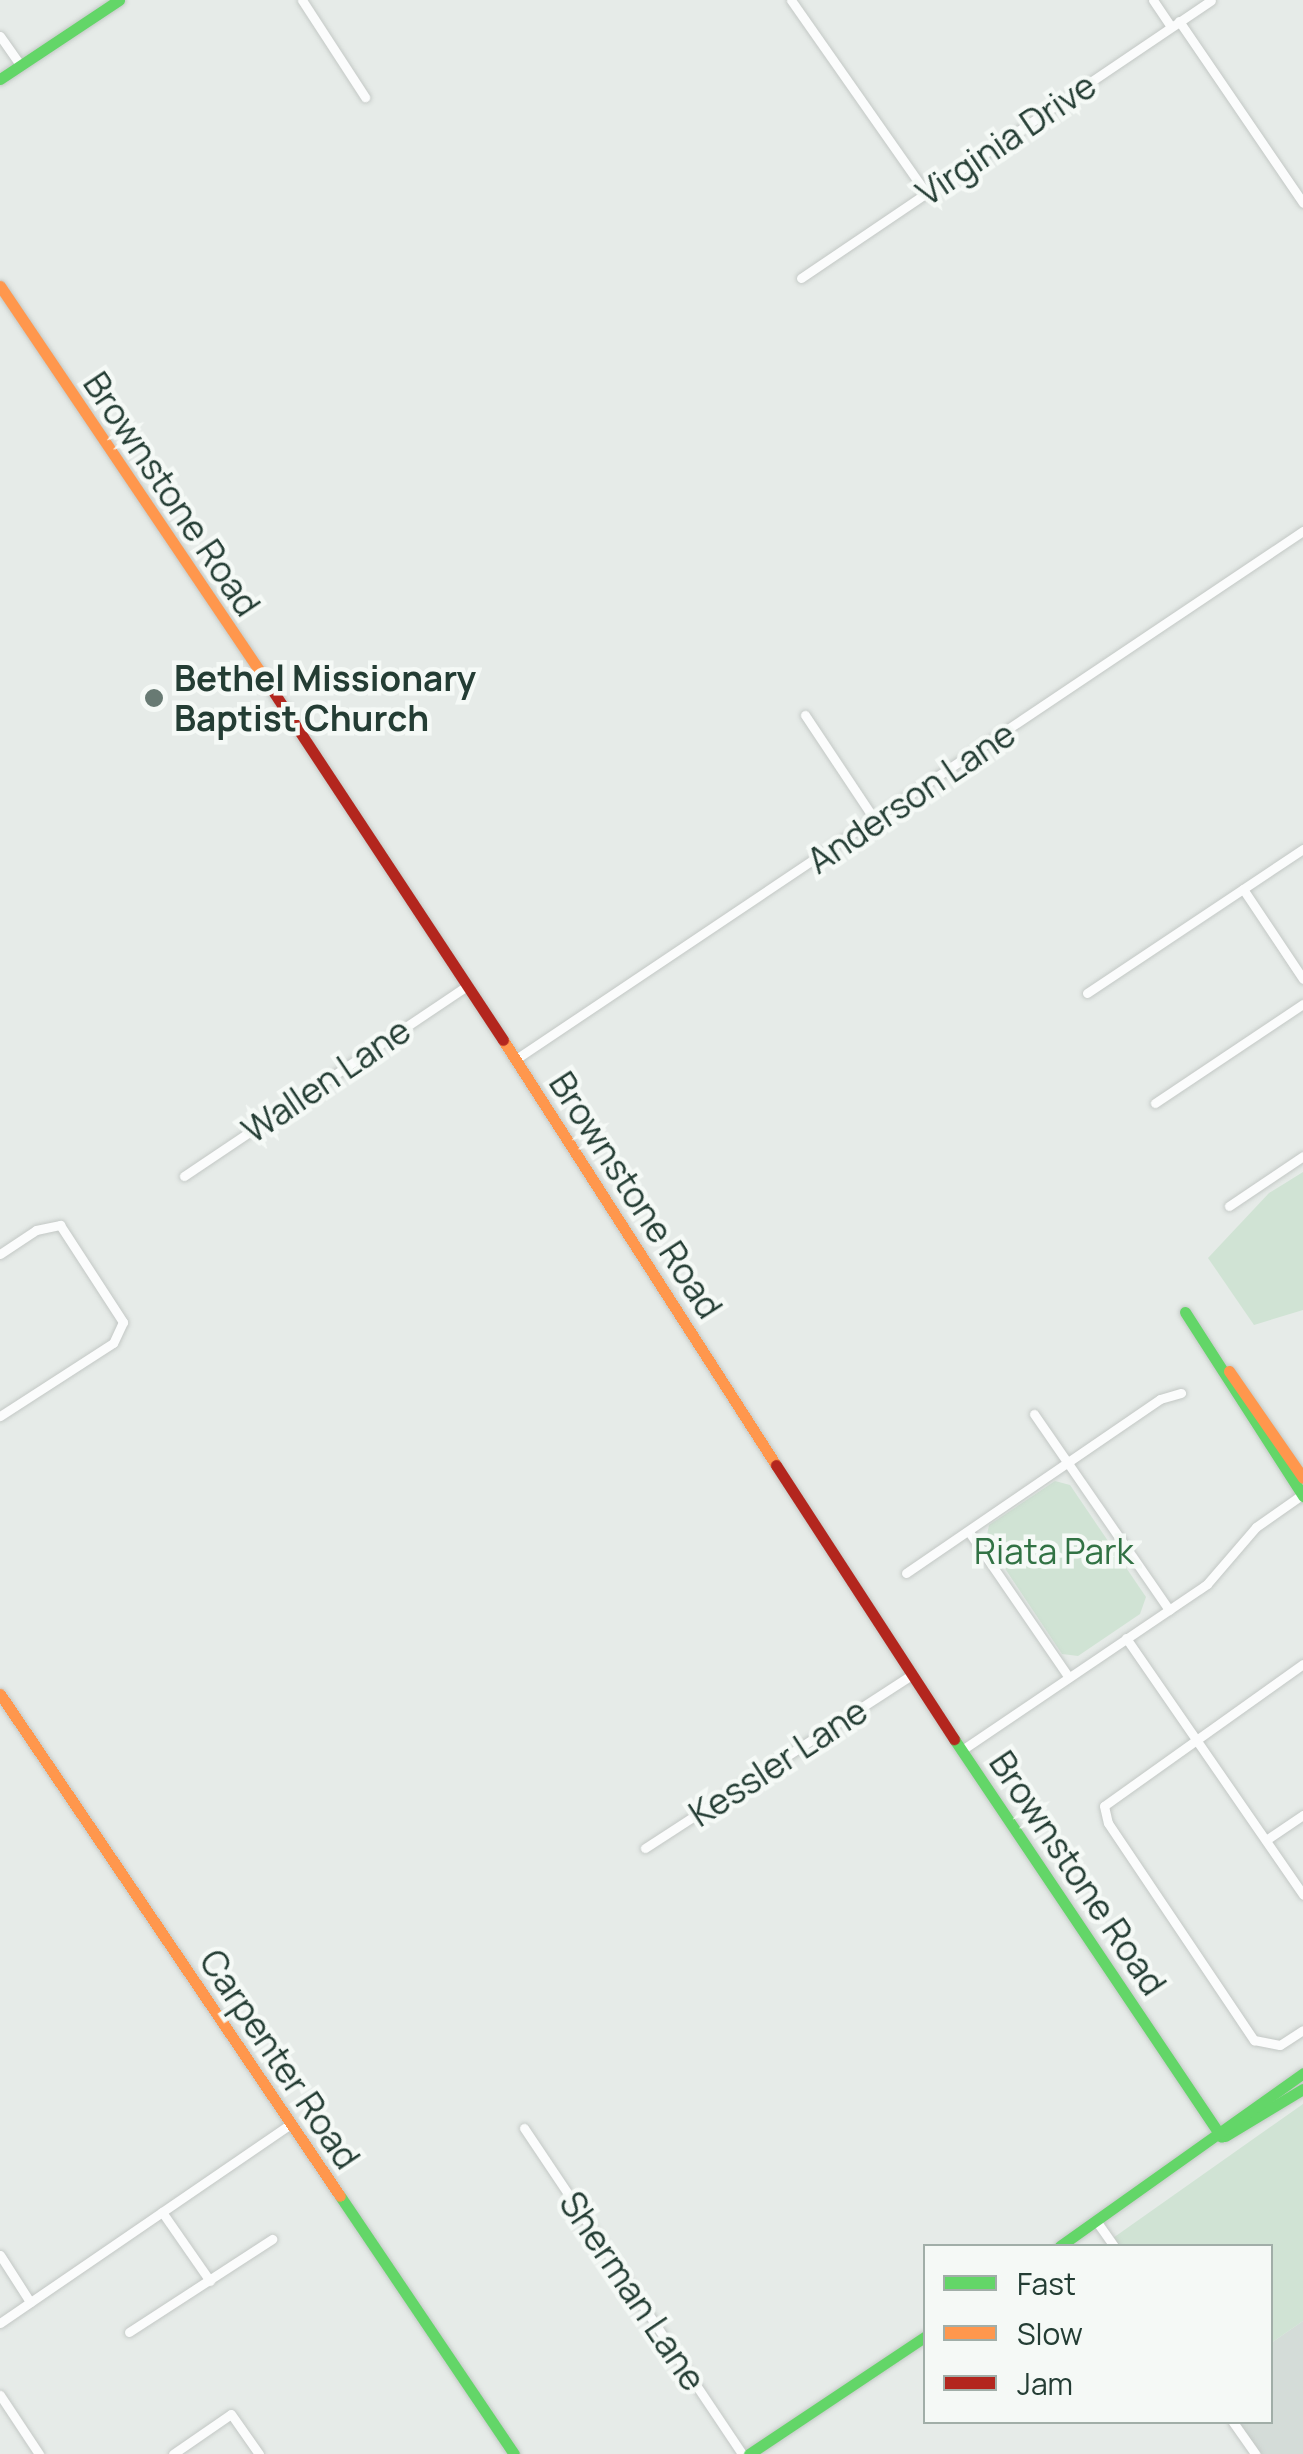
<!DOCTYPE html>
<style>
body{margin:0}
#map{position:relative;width:1303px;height:2454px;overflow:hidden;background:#e6ebe8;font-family:Manrope,sans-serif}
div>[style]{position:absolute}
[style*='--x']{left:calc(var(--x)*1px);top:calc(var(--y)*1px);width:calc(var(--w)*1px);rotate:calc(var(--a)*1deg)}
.built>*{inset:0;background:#d4dcd8}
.green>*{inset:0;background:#d0e3d4}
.roads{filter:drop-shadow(0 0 2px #c3c8c5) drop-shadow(0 0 2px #c3c8c5)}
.street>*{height:9px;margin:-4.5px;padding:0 4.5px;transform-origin:4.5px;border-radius:4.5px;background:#fbfcfc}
.fast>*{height:11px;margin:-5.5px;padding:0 5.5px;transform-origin:5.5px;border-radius:5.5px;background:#63d668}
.slow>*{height:11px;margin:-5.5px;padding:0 5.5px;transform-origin:5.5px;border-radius:5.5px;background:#ff974d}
.jam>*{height:11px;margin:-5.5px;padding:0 5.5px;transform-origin:5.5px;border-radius:5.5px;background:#b3261e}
.dots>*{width:28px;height:28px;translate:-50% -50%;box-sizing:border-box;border:5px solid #f5f9f6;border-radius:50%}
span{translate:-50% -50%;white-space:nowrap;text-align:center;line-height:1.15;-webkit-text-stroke:9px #f5f9f6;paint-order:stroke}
.street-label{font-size:35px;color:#243d34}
.poi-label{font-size:35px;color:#243d34;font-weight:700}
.left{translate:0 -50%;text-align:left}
.park-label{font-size:35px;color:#317244}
.legend{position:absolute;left:923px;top:2244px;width:350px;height:180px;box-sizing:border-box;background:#f5f9f6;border:2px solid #a1aea8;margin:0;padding:12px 18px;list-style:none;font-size:30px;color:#243d34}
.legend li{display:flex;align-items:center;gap:20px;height:50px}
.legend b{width:50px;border:2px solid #a1aea8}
</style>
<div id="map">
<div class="built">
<div style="clip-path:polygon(1303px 2321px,1303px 2454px,1260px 2454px,1237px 2422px,1270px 2422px,1271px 2343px)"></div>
</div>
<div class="green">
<div style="clip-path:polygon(1303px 1172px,1303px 1310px,1254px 1325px,1208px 1258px,1269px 1193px)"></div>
<div style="clip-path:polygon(1055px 1481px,1070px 1485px,1146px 1597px,1140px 1614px,1078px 1656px,1062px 1654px,986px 1540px,989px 1525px)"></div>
<div style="clip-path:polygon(1303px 2104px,1303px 2321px,1271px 2343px,1270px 2246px,1118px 2246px,1113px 2238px)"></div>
</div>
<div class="roads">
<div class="street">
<div style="--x:302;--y:0;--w:116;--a:57"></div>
<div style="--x:791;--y:0;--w:237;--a:55"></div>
<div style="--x:1153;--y:0;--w:32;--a:56"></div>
<div style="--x:1179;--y:21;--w:220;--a:55.7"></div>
<div style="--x:0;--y:36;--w:35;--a:55"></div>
<div style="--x:801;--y:278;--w:495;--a:-34.1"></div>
<div style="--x:805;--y:715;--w:128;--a:56.4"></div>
<div style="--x:1243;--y:889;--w:108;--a:56.3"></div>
<div style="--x:1087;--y:993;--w:260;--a:-33.7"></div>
<div style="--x:516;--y:1059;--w:948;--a:-33.86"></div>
<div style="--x:1155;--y:1103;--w:178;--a:-33.8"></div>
<div style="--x:184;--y:1176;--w:342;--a:-33.9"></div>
<div style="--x:1229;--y:1206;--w:89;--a:-34"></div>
<div style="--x:0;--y:1254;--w:43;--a:-33.7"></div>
<div style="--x:36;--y:1230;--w:25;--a:-12"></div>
<div style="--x:60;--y:1225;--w:116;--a:57"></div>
<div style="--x:123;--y:1322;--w:23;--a:115"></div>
<div style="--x:113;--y:1343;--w:135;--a:147.1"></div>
<div style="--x:1034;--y:1414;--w:238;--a:55.4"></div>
<div style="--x:969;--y:1532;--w:175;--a:55.5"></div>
<div style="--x:906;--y:1573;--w:308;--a:-34.4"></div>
<div style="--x:1160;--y:1399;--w:22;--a:-16"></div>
<div style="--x:1126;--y:1638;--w:312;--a:55.4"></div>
<div style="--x:1303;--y:1664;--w:244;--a:144.5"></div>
<div style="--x:1104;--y:1806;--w:17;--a:77"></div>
<div style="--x:1108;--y:1823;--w:262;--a:56.1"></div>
<div style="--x:1254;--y:2040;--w:26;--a:11"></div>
<div style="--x:1280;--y:2045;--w:27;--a:-33"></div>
<div style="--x:962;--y:1750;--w:296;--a:-34.1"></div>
<div style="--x:1207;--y:1584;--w:75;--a:-49.3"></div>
<div style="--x:1256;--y:1527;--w:57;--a:-35.1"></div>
<div style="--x:1266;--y:1840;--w:45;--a:-34"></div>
<div style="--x:645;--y:1848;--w:317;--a:-33"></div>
<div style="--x:524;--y:2128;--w:392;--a:56.2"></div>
<div style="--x:162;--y:2212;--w:84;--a:55.2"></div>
<div style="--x:1097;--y:2222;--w:29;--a:55"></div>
<div style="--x:0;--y:2255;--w:56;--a:57.4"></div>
<div style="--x:0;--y:2323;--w:353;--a:-34.4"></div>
<div style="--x:129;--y:2332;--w:171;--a:-33"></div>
<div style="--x:0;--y:2395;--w:71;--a:56.5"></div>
<div style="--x:1233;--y:2422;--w:39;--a:55"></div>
<div style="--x:173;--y:2454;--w:70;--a:-34.6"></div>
<div style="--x:231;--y:2414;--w:49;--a:55"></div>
</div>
<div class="fast">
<div style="--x:0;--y:79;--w:143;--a:-33.6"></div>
<div style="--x:1185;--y:1312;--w:219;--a:57.3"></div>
<div style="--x:954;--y:1739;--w:479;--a:56.1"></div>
<div style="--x:1225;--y:2136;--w:91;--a:-31.1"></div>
<div style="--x:340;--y:2196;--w:311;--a:56"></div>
<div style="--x:1060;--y:2246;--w:298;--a:-35.4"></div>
<div style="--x:749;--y:2454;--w:213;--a:-33.7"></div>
</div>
<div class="slow">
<div style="--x:0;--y:286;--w:481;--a:56"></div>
<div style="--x:503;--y:1040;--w:505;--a:57.29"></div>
<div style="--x:1229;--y:1371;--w:130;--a:55.3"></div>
<div style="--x:0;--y:1694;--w:606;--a:55.89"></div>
</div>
<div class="jam">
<div style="--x:269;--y:685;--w:425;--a:56.6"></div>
<div style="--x:776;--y:1465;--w:327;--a:57"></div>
</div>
</div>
<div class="dots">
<div style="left:154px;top:698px;background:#687a73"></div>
</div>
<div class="street-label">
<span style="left:1006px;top:139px;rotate:-34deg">Virginia Drive</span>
<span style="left:172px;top:494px;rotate:56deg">Brownstone Road</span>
<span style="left:911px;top:797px;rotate:-34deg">Anderson Lane</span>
<span style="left:326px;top:1080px;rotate:-34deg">Wallen Lane</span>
<span style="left:636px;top:1195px;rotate:57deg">Brownstone Road</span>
<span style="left:778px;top:1762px;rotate:-33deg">Kessler Lane</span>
<span style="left:1078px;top:1873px;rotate:56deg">Brownstone Road</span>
<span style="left:280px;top:2059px;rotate:56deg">Carpenter Road</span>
<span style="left:633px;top:2291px;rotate:56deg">Sherman Lane</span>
</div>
<div class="poi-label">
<span class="left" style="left:174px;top:698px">Bethel Missionary<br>Baptist Church</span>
</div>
<div class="park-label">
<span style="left:1054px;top:1551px">Riata Park</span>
</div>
<ul class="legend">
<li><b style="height:12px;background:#63d668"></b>Fast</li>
<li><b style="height:12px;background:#ff974d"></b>Slow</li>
<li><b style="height:12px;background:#b3261e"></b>Jam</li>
</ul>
</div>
